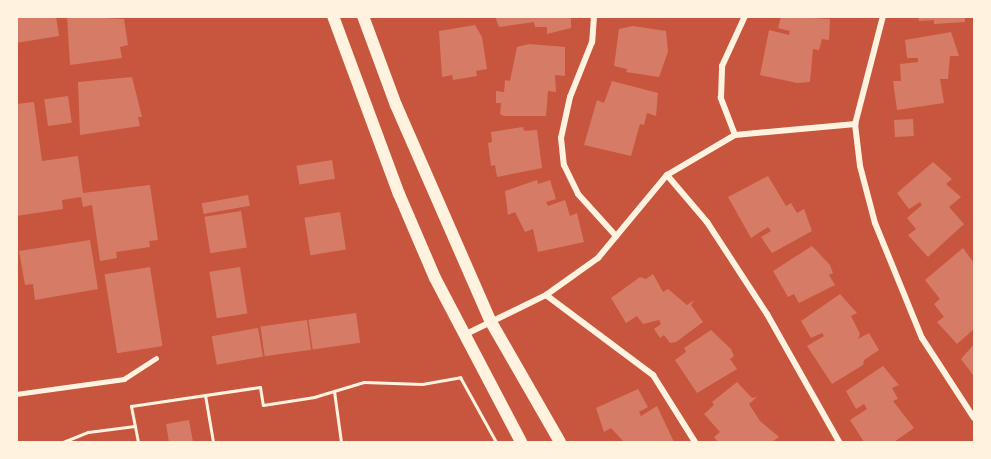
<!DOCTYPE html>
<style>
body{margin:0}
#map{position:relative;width:991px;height:459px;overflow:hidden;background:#c8553d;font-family:Cabin,sans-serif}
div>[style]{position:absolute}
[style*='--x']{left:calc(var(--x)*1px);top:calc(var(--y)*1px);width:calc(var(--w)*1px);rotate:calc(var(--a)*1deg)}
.building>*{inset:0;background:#d67c66;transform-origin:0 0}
.path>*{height:3px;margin:-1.5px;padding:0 1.5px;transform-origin:1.5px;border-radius:1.5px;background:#fff3e0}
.service>*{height:4.5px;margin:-2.25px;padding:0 2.25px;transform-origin:2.25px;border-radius:2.25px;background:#fff3e0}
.minor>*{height:6px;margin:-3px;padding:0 3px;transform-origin:3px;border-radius:3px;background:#fff3e0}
.secondary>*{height:12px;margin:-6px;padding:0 6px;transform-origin:6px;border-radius:6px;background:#fff3e0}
span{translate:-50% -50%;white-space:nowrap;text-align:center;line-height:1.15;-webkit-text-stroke:6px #fff3e0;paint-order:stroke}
.frame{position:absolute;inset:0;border:18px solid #fff3e0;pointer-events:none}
</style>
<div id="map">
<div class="building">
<div style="clip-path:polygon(16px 16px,56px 16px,59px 36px,16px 43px)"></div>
<div style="clip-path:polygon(67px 16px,124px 19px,128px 45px,120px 47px,122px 58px,70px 65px)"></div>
<div style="clip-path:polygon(495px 16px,571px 16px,571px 28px,547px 34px,547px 27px,535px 27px,534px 22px,499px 27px)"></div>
<div style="clip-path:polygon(781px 16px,830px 19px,829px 40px,822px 39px,819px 50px,813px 49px,810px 82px,797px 83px,760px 75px,769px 30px,789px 35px,790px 31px,778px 28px)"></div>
<div style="clip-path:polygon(918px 16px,965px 16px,965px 22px,934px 24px,934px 20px,919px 21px)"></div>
<div style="clip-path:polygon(475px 25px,482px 37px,487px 69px,476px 71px,477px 76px,453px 80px,452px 75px,442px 77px,439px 31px)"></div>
<div style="clip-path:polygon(633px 26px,666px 31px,668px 52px,659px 77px,626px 72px,627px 69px,614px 66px,619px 29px)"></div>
<div style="clip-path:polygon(951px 32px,959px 56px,950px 56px,948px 79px,940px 79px,944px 103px,897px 110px,893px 81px,901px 81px,900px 64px,918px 62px,918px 58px,907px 58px,905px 40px)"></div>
<div style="clip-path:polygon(529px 44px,565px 47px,565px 76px,555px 75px,556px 92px,548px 91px,546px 116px,504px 116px,500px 114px,501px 103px,496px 103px,496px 91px,504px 92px,505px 80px,510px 81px,517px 47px)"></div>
<div style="clip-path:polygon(132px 77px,142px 117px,138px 117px,140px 126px,80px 135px,78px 82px)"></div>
<div style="clip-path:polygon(612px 81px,658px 93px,656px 116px,647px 113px,644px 125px,640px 124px,631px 156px,584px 145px,597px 100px,604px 103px)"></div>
<div style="left:68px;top:96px;width:27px;height:24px;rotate:82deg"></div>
<div style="clip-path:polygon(34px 102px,42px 161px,78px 156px,83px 193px,150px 185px,158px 240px,149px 241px,150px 247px,116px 252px,117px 258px,100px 261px,92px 205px,83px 207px,81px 197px,62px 200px,63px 209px,16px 216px,16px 104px)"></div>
<div style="left:913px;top:119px;width:17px;height:19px;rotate:87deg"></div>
<div style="clip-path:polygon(523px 127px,524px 131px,537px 130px,542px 168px,497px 177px,495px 165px,491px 166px,488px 143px,492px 142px,491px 132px)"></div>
<div style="left:332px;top:160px;width:19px;height:36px;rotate:81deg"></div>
<div style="clip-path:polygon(933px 162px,952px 179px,946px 184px,961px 197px,949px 207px,964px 224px,928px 257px,908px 235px,916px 229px,907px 218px,922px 205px,920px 202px,909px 209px,897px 193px)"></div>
<div style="clip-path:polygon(768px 176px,786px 206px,791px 203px,797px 213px,804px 209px,812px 231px,772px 253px,761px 237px,771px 231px,768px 227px,751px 238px,728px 197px)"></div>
<div style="clip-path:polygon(537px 180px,538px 184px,550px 180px,556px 199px,546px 202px,548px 206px,565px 200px,570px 216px,577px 213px,584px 242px,538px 252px,533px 229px,525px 232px,515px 212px,508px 215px,505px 191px)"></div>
<div style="left:248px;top:195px;width:11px;height:47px;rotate:80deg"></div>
<div style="left:241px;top:211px;width:37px;height:37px;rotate:81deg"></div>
<div style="left:340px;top:212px;width:38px;height:36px;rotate:81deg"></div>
<div style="clip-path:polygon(90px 240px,98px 289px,35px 300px,33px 284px,25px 285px,19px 251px)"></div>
<div style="clip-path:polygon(812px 246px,830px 265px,833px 273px,829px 275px,835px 285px,799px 303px,794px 294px,788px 297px,773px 271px)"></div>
<div style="clip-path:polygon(963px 248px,974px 263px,974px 329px,957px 344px,937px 322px,944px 317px,934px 304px,940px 299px,925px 280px)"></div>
<div style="left:150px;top:267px;width:80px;height:46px;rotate:81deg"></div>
<div style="left:240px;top:267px;width:47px;height:31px;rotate:81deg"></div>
<div style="clip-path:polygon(653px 274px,663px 292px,668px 289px,687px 305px,694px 300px,691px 305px,703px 322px,676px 342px,670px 343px,664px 335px,660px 338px,654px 329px,661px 324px,659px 320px,643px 324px,637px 316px,626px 323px,611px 298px,640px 277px,646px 279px)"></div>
<div style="clip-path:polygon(840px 294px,857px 313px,851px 316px,860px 334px,858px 339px,869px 333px,879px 350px,864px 360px,863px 365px,832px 384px,807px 346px,824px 336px,822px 333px,811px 338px,801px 321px)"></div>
<div style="left:356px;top:313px;width:30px;height:48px;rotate:82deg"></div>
<div style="left:307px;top:320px;width:30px;height:47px;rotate:82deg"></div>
<div style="left:258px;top:328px;width:29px;height:47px;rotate:80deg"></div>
<div style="clip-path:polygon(711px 330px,731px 349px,734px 356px,730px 359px,737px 369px,697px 393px,675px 360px,686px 352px,684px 348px)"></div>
<div style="clip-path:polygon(974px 344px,974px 374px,973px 375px,961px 359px)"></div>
<div style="clip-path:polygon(883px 366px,899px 385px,892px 388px,898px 399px,893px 401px,914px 428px,894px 442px,864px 442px,850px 420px,867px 409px,864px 404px,856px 409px,846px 391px)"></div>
<div style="clip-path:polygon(737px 382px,752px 398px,757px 397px,749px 404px,760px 421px,779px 437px,772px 442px,718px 442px,714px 437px,720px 432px,704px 414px,714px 405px,712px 402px)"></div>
<div style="clip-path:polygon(638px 389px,648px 407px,639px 412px,641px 416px,657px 406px,674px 442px,624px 442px,611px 428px,604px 432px,596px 408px)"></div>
<div style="clip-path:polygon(189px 420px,193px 442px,169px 442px,166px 424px)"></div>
</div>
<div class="path">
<div style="--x:334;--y:391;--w:51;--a:82.2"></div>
<div style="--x:205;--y:395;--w:48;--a:80.3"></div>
<div style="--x:63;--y:442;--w:27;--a:-22"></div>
<div style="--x:88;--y:432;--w:47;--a:-7.3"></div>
<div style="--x:138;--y:442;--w:37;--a:-101"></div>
<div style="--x:131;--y:406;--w:130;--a:-8.4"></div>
<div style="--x:260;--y:387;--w:18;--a:81"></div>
<div style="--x:263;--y:405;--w:52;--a:-8.9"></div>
<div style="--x:314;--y:397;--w:52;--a:-16.7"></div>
<div style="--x:364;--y:382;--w:58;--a:2"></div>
<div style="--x:422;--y:384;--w:39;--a:-10"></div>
<div style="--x:460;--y:377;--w:74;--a:61"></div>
</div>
<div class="service">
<div style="--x:16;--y:394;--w:109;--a:-7.9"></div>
<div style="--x:124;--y:379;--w:38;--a:-33"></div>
</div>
<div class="minor">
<div style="--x:594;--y:16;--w:26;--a:94"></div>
<div style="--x:592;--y:42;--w:59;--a:111.8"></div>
<div style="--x:570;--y:97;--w:42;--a:102.4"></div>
<div style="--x:561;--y:138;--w:27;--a:84"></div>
<div style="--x:564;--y:165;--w:32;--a:64"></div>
<div style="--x:578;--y:194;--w:57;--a:47.9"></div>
<div style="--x:883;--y:16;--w:112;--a:104.5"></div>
<div style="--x:855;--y:124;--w:42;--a:83.2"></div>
<div style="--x:860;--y:166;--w:59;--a:75.3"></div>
<div style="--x:875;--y:223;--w:124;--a:67.8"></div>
<div style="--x:922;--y:338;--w:95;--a:57"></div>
<div style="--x:735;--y:135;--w:40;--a:-111"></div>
<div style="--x:721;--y:98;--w:32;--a:-88"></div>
<div style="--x:722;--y:66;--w:55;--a:-65.3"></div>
<div style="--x:667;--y:175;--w:62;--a:49.6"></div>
<div style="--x:707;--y:222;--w:110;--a:56.9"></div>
<div style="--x:767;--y:314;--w:147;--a:60.6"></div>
<div style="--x:546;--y:295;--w:134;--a:36.8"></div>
<div style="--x:653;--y:375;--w:79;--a:57.9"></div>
<div style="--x:464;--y:335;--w:91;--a:-26"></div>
<div style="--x:546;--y:295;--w:64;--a:-35.4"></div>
<div style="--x:598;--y:258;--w:108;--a:-50.3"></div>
<div style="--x:667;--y:175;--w:79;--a:-30.5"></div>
<div style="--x:735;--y:135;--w:121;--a:-5.2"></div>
</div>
<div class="secondary">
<div style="--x:333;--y:16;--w:190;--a:69.7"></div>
<div style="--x:399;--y:194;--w:91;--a:66.8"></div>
<div style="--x:435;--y:278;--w:185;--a:62.3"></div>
<div style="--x:363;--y:16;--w:95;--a:69.7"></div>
<div style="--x:396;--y:105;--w:237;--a:66.4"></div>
<div style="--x:491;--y:322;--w:138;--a:60.1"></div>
</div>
<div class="frame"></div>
</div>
